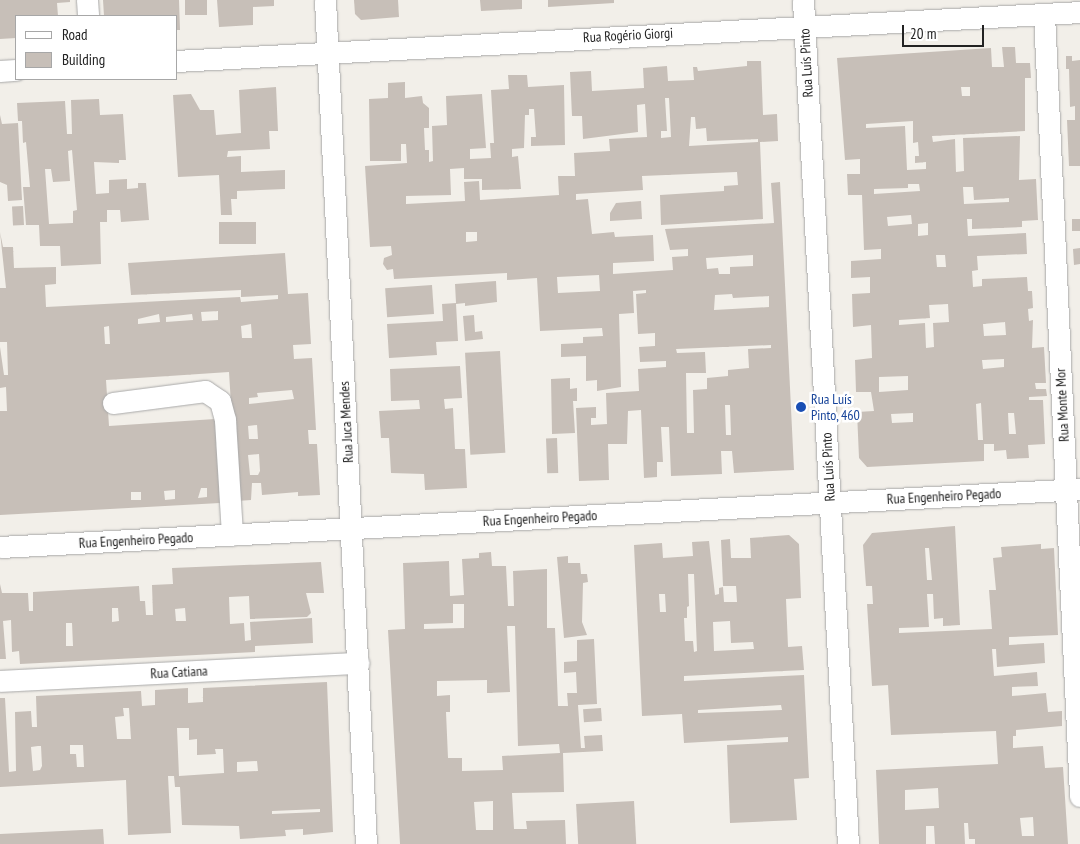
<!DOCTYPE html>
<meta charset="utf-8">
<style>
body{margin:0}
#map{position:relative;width:1080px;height:844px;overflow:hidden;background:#f2efe9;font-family:"PT Sans Narrow",sans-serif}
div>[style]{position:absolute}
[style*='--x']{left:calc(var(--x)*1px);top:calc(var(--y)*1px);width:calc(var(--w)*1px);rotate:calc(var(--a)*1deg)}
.building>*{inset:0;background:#c7bfb8;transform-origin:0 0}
.roads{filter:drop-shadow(0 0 1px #a9a9a9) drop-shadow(0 0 1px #a9a9a9)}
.minor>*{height:21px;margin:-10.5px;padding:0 10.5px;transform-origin:10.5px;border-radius:10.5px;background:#fff}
.dots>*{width:14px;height:14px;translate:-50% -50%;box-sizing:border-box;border:2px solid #fff;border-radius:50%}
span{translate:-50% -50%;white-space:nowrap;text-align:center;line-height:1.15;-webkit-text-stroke:5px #fff;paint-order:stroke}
.street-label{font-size:14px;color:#222}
.transit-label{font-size:14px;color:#164399}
.left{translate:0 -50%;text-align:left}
.legend{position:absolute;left:15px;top:15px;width:162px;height:65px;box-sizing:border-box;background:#fff;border:1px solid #a7a7a7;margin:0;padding:6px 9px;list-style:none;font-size:15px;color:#222}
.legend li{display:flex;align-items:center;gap:10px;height:25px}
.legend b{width:25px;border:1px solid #a7a7a7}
.scale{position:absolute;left:902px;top:25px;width:82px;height:22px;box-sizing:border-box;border:2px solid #222;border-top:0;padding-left:6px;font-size:15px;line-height:18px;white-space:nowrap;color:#222;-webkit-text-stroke:4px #fff;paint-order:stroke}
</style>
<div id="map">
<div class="building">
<div style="clip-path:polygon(0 0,70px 0,70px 2px,57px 3px,58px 16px,16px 16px,16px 38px,0 39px)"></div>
<div style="clip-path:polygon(103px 0,179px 0,180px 30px,176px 30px,176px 16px,104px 16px)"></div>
<div style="left:185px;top:0;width:22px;height:15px"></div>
<div style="clip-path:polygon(217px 0,274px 0,274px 6px,253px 7px,253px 25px,219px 27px)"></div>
<div style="clip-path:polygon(354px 0,398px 0,399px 17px,361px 20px,355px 14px)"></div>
<div style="clip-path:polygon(480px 0,522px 0,522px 9px,481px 11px)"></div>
<div style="clip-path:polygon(548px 0,614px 0,614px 3px,548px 7px)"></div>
<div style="clip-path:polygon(evenodd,1002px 47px,1015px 47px,1016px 63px,1030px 63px,1031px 78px,1025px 78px,1025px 131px,932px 136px,933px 142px,955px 139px,956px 172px,964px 171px,963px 138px,1020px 136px,1019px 180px,1036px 179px,1038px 220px,1022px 221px,1022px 227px,972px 229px,972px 219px,967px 219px,968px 236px,1026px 233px,1027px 254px,977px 256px,978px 270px,972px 271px,973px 287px,982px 286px,982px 279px,1027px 277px,1028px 291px,1032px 291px,1033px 308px,1028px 309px,1029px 321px,1033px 320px,1032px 348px,1044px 347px,1046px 383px,1035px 383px,1036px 389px,1046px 389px,1047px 396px,1029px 397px,1029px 400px,1043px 400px,1045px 444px,1028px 445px,1029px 458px,1007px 459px,1006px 450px,994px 451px,994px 444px,984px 444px,984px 461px,867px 467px,859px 458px,857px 412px,874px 411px,871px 392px,856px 392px,855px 360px,872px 358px,871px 325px,853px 327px,852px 294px,870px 293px,870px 277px,851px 278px,851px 261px,881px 259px,881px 249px,864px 250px,862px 195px,848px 195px,847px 174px,860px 174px,860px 159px,845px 160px,837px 58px,991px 48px,992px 67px,1004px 67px,1002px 47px,961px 87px,970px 87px,970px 96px,962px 96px,961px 87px,1002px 47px,913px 121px,913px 143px,918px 142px,919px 156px,915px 156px,915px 163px,926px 162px,926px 169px,907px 170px,905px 126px,866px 128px,866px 124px,913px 121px,1002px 47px,908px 184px,919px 184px,920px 191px,874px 194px,874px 189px,908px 188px,908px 184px,1002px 47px,963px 187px,973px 187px,974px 200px,1009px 198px,1009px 202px,964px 204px,963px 187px,1002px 47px,911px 215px,912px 224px,888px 226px,887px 217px,911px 215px,1002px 47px,928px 223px,928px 235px,918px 236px,918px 224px,928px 223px,1002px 47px,936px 255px,945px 255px,946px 267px,937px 267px,936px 255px,1002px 47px,948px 304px,949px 322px,933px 323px,934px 347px,926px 348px,925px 323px,899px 325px,899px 320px,930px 318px,929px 305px,948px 304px,1002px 47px,1005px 322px,1006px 335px,984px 336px,983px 324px,1005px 322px,1002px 47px,1004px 359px,1004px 367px,983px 369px,982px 360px,1004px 359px,1002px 47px,908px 376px,908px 390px,879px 392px,879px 377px,908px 376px,1002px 47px,981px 403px,983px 440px,978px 440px,976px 404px,981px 403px,1002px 47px,913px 413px,913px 422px,892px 423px,891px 414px,913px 413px,1002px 47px,1008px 413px,1014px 413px,1016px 434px,1009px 434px,1008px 413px)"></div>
<div style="clip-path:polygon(1066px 56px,1072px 56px,1072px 61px,1080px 60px,1080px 166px,1069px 166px,1067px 120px,1075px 120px,1075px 106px,1070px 107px,1069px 69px,1066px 69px)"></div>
<div style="clip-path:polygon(evenodd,747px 61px,761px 61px,763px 115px,777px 114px,778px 141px,760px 142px,763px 219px,661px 225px,660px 195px,724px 191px,724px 186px,738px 185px,737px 172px,642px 176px,643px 190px,576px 194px,576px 200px,588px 199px,592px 234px,614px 232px,615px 237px,653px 235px,654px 261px,613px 263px,613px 274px,673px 270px,672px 257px,688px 256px,688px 249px,670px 250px,665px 229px,774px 223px,771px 183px,780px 182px,794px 470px,734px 473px,732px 451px,721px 451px,722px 474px,671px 476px,669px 427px,661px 427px,663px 462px,657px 462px,657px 477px,644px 478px,641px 410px,628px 411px,627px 444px,608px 444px,609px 480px,579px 481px,576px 408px,596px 407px,596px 418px,591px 418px,591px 425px,607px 424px,606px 393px,639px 391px,638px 369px,666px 367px,666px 361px,640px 362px,639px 347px,655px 346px,655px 333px,638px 334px,636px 294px,646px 293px,646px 290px,633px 291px,634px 313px,619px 314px,621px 387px,597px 391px,597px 380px,586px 381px,586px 356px,561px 357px,561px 344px,583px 343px,583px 337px,603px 336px,602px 328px,540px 331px,537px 278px,507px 280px,507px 273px,394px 279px,393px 269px,387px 270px,383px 264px,384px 258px,392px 255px,391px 246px,370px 247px,365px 166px,407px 163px,406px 144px,401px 144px,401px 161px,370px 161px,369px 99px,388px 98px,388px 83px,405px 82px,405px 98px,422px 96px,423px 103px,429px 108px,429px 128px,424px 128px,425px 150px,429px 150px,429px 162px,433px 161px,432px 126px,447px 125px,446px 96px,482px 94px,486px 148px,470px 149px,470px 159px,491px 158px,490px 143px,494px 143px,491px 90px,509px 89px,508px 75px,527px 75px,528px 87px,564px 85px,565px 145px,531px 146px,531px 137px,536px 137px,534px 109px,529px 109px,529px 115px,525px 115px,524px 148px,512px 149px,512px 157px,518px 156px,521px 189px,482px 190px,482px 179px,464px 179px,464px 168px,450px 169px,451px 195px,406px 196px,406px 204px,465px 201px,464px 182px,479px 181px,480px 200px,559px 195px,558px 176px,575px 176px,574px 153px,610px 151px,609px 139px,647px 137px,645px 104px,637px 105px,638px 132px,583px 139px,582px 116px,572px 116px,570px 72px,591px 71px,592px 91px,644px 88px,643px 68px,667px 66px,668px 81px,694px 80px,693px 67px,697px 67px,698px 71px,747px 66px,747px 61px,665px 98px,669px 98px,671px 137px,661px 138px,661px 131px,667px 131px,665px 98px,747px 61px,691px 117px,695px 117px,696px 129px,706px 128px,707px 141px,758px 139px,758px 142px,689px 146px,691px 117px,747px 61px,466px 232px,477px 232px,477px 241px,466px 242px,466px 232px,747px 61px,753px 255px,753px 266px,730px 267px,730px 274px,719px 274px,718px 268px,707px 269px,706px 258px,753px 255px,747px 61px,599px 275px,600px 291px,558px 293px,557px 277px,599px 275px,747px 61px,732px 294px,733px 298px,769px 296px,769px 307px,714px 310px,715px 295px,732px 294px,747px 61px,771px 345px,771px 348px,748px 349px,749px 368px,728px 370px,728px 376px,707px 378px,707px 389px,693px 390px,694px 433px,687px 433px,686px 373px,706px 373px,705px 352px,677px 353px,676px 349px,771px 345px,747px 61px,725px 405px,730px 405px,731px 435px,726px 435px,725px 405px)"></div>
<div style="clip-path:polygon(276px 87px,278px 131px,269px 131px,270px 149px,228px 151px,227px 157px,241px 156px,241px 172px,285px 170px,285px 189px,237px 191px,237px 199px,231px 199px,232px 215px,221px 215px,219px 175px,178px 177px,173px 95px,191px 94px,200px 110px,214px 110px,216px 135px,241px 133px,239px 90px)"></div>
<div style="clip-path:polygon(evenodd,99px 99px,100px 115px,123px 114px,126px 160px,119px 160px,119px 163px,94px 162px,96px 194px,109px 193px,109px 180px,127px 179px,127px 189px,138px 188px,138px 183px,146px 183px,149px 220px,121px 222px,120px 210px,107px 210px,107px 222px,100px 222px,101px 264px,61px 266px,60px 246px,40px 246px,39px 225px,26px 225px,23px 187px,30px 187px,26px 142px,23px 143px,22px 121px,18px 121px,17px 103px,65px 101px,67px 134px,72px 134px,71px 100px,99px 99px,72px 150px,77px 210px,73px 211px,73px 223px,49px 224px,45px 169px,51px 169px,53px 182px,70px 181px,68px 151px,72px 150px)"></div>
<div style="clip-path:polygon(0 115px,2px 124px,18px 123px,22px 200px,8px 201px,7px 185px,0 182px)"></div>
<div style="clip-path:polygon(641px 201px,642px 219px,610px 221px,610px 213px,616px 203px)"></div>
<div style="left:23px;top:206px;width:19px;height:11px;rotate:87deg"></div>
<div style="left:1072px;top:219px;width:8px;height:12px"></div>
<div style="left:256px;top:222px;width:22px;height:37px;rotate:90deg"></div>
<div style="clip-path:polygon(evenodd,0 232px,3px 247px,13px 247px,14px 268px,56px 267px,56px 284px,45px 285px,46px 307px,240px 297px,241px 302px,278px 299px,278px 295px,241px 297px,241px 290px,131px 295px,128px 263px,285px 253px,288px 294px,308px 293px,311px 344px,293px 345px,294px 359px,312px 358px,316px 430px,308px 430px,309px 444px,317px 444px,320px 495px,298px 496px,298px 492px,262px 495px,261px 483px,252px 483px,251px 500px,237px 501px,229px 372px,169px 376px,106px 380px,109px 426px,215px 419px,220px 503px,0 515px,0 411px,7px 411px,6px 387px,0 388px,0 347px,4px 375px,8px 375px,7px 342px,0 342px,0 288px,6px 288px,0 232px,218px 311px,218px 320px,202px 321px,201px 312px,218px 311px,0 232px,159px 314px,160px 322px,138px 324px,138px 319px,159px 314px,0 232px,192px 314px,193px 320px,166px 322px,166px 317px,192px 314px,0 232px,251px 324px,252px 338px,242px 338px,241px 326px,251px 324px,0 232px,109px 326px,110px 344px,105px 344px,104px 327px,109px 326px,0 232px,292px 390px,294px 399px,249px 404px,249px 398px,258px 397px,257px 393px,292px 390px,0 232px,257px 425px,258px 439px,249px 439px,248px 426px,257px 425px,0 232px,259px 454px,260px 471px,258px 475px,250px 475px,248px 455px,259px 454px,0 232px,201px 488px,207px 488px,207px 497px,198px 498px,201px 488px,0 232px,175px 490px,175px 499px,165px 500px,164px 491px,175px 490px,0 232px,131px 492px,141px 492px,141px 500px,131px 500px,131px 492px)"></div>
<div style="clip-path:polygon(1080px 248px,1080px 264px,1074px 265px,1073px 249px)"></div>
<div style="clip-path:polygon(496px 281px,497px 302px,465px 306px,465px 303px,456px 304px,458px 341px,436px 342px,437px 355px,389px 358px,387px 324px,443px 321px,442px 304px,456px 303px,455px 284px)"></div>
<div style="left:432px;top:285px;width:29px;height:47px;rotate:86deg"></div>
<div style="clip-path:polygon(474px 315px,475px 332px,482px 331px,483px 339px,465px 341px,463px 316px)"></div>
<div style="left:500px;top:351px;width:102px;height:35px;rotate:87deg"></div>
<div style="clip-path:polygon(460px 366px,462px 398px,444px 399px,445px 409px,453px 408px,455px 449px,465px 449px,467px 488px,425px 490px,424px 474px,391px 473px,389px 438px,381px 438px,379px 411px,420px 409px,419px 400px,391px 401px,390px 369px)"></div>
<div style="clip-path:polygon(570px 378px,570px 389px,577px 388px,577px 401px,573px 401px,575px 433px,552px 434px,551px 379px)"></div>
<div style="left:557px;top:438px;width:35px;height:11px;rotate:88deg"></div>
<div style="clip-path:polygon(evenodd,955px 526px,960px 625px,943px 626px,943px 618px,934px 619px,933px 594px,927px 594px,929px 627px,899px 628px,899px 633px,992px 629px,989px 590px,996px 590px,993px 558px,1002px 557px,1001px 547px,1041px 544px,1041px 549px,1054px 548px,1058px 635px,1009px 637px,1009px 645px,1044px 643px,1045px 663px,997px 667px,996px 649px,992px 649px,994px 676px,1037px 672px,1038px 686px,1012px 687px,1012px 696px,1046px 693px,1048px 712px,1062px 711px,1062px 726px,1016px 730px,1016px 736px,1013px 736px,1013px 748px,1043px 746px,1045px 768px,1063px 767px,1068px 844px,975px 844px,975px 839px,969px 839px,968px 823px,964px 823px,965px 844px,935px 844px,934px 826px,926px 826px,926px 844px,879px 844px,876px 770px,998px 764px,996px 731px,891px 735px,888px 685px,872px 686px,867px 604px,873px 604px,872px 586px,866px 586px,863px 545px,872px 533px,955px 526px,925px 548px,929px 548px,932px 580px,927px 580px,925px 548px,955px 526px,938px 788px,939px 808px,905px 810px,905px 790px,938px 788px,955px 526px,1033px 817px,1034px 836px,1022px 836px,1020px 818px,1033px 817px)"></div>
<div style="clip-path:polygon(evenodd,789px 535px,799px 544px,801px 598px,786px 599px,788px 647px,802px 646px,804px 670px,684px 676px,684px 681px,804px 675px,809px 778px,794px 779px,797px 820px,730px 823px,727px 745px,788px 742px,788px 737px,684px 743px,682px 714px,642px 716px,634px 545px,662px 543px,663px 558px,693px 556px,692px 542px,709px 541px,715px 595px,719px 594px,719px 588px,723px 587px,724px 602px,737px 602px,736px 586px,723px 586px,721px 540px,730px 539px,731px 558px,751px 558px,750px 538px,789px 535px,688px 574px,694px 574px,697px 651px,694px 652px,693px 641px,685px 641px,684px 618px,687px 618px,687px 607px,689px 606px,688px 574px,789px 535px,659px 594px,665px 594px,666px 612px,660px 612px,659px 594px,789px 535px,730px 621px,731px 643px,753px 642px,754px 649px,714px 651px,713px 622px,730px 621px,789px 535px,781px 705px,782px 710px,698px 713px,698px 710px,781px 705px)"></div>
<div style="clip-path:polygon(evenodd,491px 552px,492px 566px,506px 566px,508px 606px,514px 606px,513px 571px,547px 569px,547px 628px,555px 628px,558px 706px,568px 706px,567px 693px,577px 693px,576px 672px,564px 673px,564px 662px,577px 661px,577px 640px,594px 639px,597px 704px,578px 705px,581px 748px,585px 748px,584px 736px,602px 735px,603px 751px,563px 753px,564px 792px,512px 793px,514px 829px,527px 829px,526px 821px,565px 820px,566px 844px,400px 844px,388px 630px,405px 629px,403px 563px,449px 561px,450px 596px,464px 595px,462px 559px,479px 558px,479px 553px,491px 552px,453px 604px,464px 604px,464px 628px,424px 629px,424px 624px,453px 623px,453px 604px,491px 552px,507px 626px,515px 626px,518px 746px,559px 744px,560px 753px,502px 756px,503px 770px,462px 771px,462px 758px,448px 758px,446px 712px,450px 712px,450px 695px,437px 696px,437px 681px,487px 680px,487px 693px,510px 692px,507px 626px,491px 552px,493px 801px,493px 830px,476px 830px,474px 802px,493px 801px)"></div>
<div style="clip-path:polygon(568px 556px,568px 563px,580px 563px,581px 574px,587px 574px,588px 582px,583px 583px,582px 622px,587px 635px,564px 638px,557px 557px)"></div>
<div style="clip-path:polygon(evenodd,321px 562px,324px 593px,306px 593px,311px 613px,307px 617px,250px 619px,249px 596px,229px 597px,230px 624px,244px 623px,245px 641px,251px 640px,250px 622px,312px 618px,313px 643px,255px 646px,255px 652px,20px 664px,19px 651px,12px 652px,11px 620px,3px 621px,6px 659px,0 659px,0 584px,2px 593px,28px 593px,29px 611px,33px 611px,33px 592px,139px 586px,140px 601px,145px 601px,146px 615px,153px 615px,152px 585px,173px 584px,172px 568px,321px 562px,112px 608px,118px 608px,119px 621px,112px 622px,112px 608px,321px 562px,185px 608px,186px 621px,176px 621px,175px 609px,185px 608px,321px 562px,66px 623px,72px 623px,73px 646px,66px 646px,66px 623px)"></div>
<div style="clip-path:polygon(evenodd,327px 682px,333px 832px,303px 835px,303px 829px,285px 830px,286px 836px,240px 839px,239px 826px,182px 825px,180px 787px,175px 787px,174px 776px,168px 776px,171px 833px,128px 835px,126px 780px,0 787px,0 698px,5px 698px,9px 772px,16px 771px,15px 712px,31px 711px,32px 727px,37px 727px,36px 696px,141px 691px,142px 706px,155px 705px,155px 690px,188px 688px,188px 703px,203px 702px,203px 688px,327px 682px,123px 708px,129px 708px,131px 739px,117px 739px,115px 717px,124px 716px,123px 708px,327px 682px,177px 728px,189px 728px,189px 740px,197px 739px,197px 755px,216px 754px,215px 749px,223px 749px,224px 773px,179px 776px,177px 728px,327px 682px,70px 745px,83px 745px,84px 767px,77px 767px,76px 754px,70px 754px,70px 745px,327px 682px,38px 746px,41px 746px,42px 766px,40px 770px,33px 771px,31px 747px,38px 746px,327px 682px,257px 761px,258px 771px,237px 772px,237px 762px,257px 761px,327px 682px,320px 809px,320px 812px,272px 814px,272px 811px,320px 809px)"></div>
<div style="left:601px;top:708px;width:13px;height:18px;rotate:86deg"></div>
<div style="left:634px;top:801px;width:43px;height:58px;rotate:87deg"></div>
<div style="clip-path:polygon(103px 829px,104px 844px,0 844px,0 834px)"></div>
</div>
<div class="roads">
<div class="minor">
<div style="--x:87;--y:0;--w:16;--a:86"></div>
<div style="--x:325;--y:0;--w:845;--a:87.22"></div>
<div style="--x:803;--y:0;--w:845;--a:86.95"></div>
<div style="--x:1044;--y:14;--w:783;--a:87.36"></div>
<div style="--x:176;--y:61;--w:905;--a:-3.1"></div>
<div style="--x:0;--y:71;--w:16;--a:-4"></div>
<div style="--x:113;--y:403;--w:93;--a:-7.4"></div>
<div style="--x:205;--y:391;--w:18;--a:34"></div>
<div style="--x:220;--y:401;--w:20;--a:75"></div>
<div style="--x:225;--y:420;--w:115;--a:86.5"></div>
<div style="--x:0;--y:547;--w:1082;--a:-3.07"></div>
<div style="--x:0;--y:681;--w:359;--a:-2.9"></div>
</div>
</div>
<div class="dots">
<div style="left:801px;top:407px;background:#1a4fb4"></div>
</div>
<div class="street-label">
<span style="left:628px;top:35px;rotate:-3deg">Rua Rogério Giorgi</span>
<span style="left:806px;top:63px;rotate:-93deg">Rua Luís Pinto</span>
<span style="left:1062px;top:405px;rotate:-93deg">Rua Monte Mor</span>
<span style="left:346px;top:422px;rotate:-93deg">Rua Juca Mendes</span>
<span style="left:828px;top:467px;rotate:-93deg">Rua Luís Pinto</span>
<span style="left:944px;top:496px;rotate:-3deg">Rua Engenheiro Pegado</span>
<span style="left:540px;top:518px;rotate:-3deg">Rua Engenheiro Pegado</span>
<span style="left:136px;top:540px;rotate:-3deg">Rua Engenheiro Pegado</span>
<span style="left:179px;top:672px;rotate:-3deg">Rua Catiana</span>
</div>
<div class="transit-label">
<span class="left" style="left:811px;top:407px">Rua Luís<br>Pinto, 460</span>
</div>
<ul class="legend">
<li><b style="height:6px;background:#fff"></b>Road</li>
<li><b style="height:14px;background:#c7bfb8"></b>Building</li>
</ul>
<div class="scale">20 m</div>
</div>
